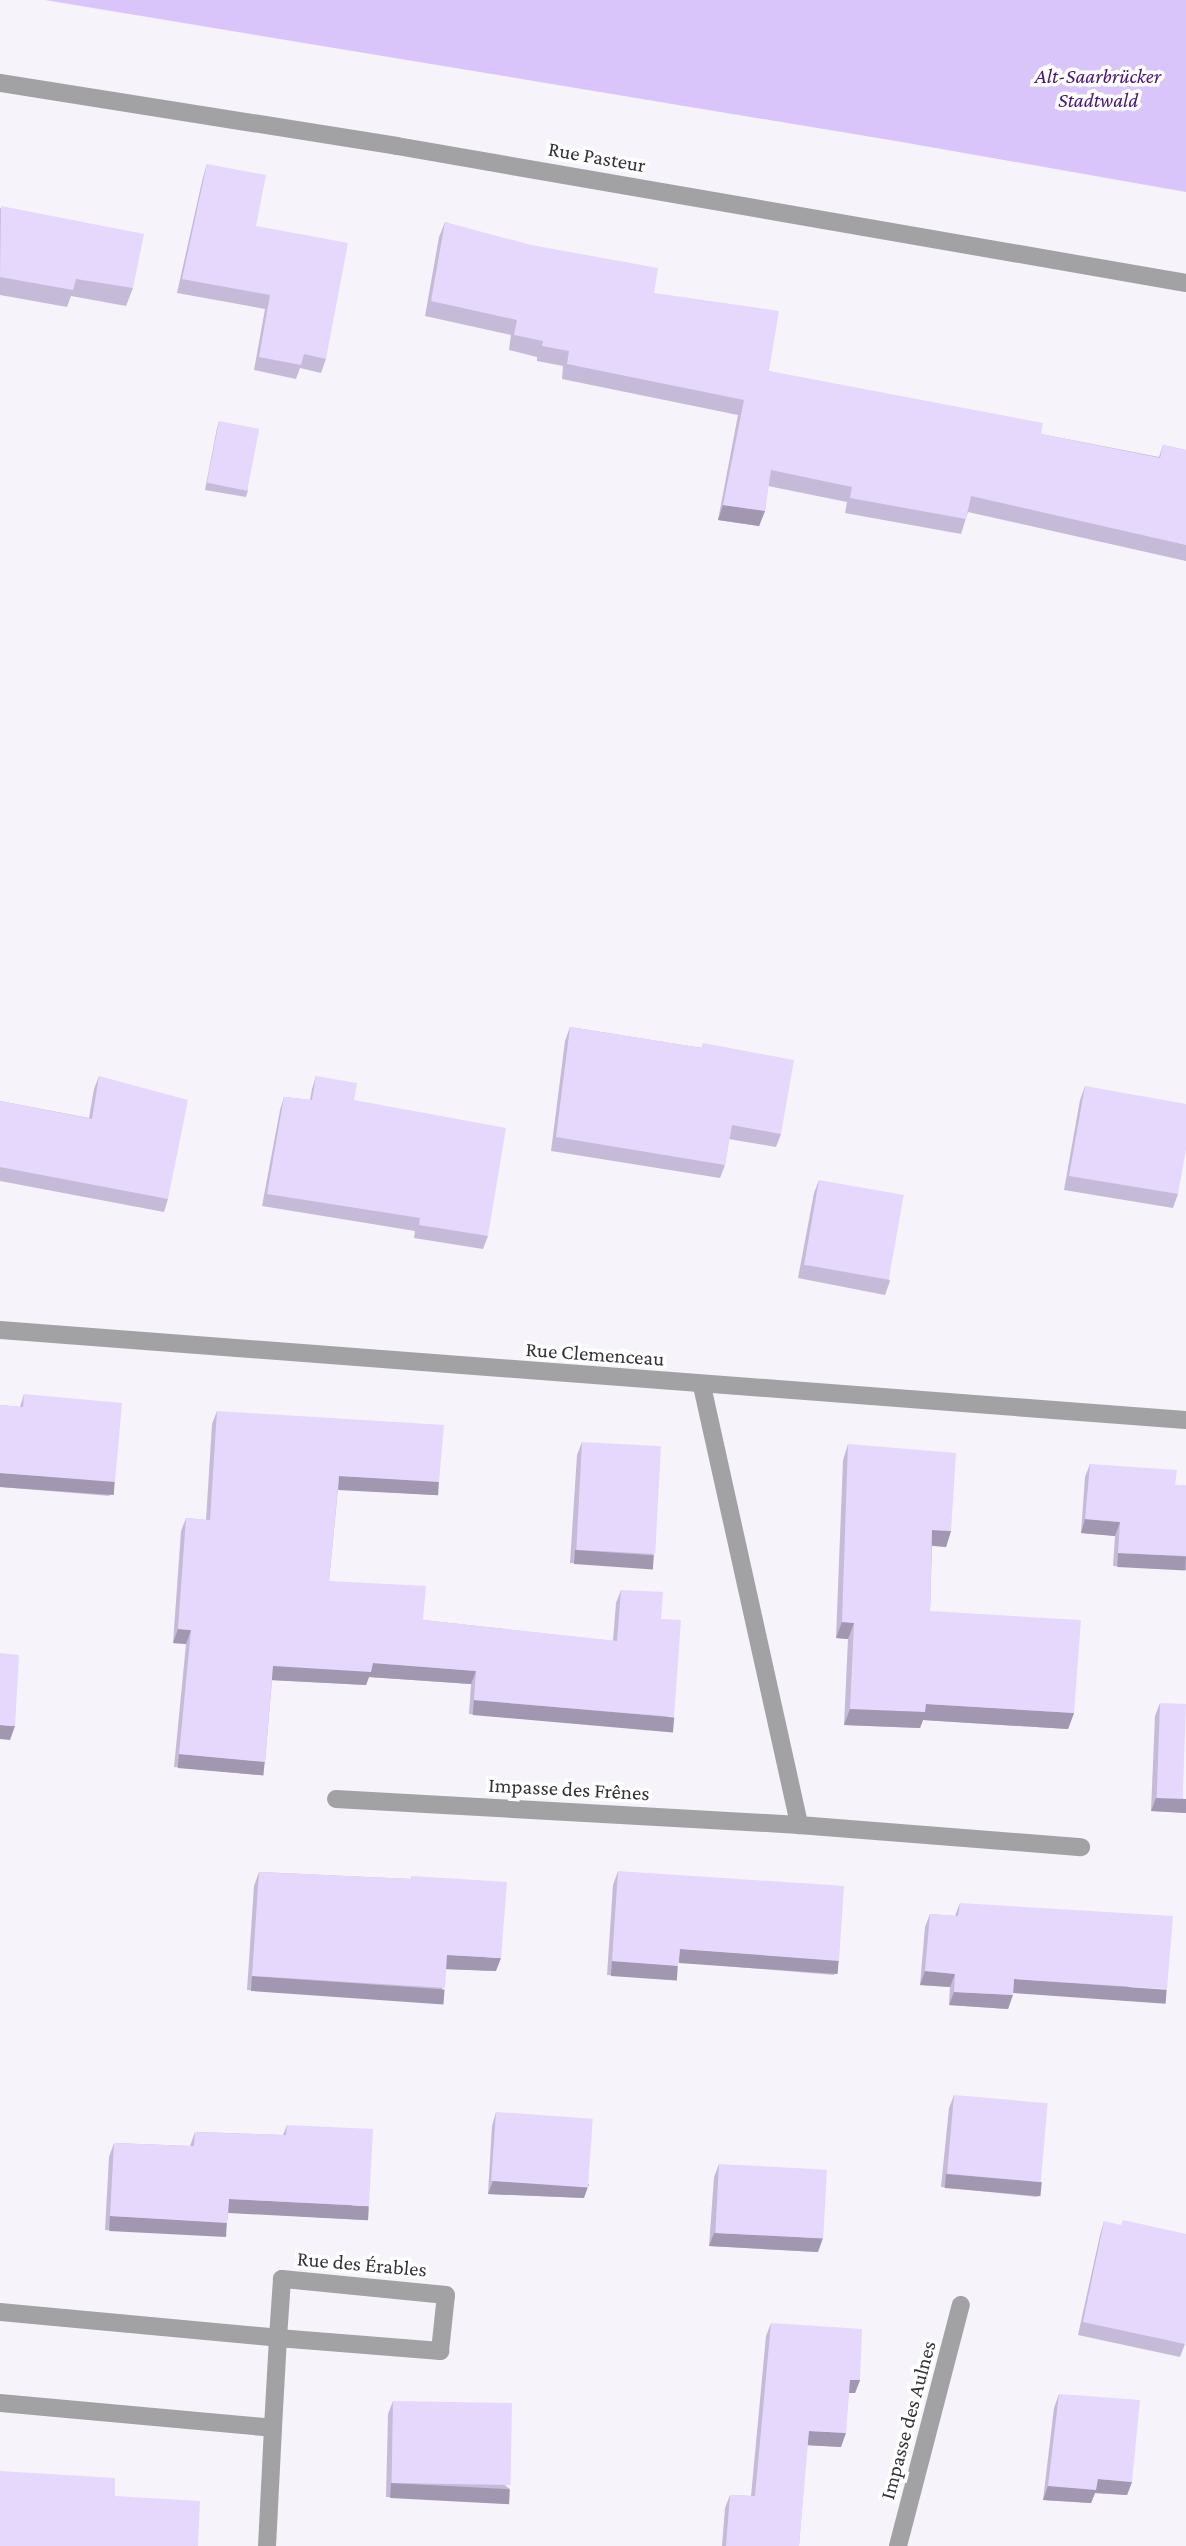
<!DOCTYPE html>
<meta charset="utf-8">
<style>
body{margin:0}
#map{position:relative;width:1186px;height:2546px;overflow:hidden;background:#f6f3fa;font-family:"Crimson Pro",serif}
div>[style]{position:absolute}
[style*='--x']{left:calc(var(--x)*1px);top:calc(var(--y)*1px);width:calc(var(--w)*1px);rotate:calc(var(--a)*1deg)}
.green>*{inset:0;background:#dac5fa}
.minor>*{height:18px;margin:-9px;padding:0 9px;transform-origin:9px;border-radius:9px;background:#a2a1a4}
.wall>*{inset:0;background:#c6bad9}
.shaded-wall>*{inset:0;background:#a197b0;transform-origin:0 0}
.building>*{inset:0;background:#e6d8fc;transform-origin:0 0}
span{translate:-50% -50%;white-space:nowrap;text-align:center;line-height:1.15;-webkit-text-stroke:7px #fff;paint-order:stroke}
.park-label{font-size:21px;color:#4a1478;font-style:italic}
.street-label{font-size:21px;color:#333235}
</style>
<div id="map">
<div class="green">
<div style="clip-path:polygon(45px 0,1186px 0,1186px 192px,896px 141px)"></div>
</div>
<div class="minor">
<div style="--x:0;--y:83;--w:402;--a:9"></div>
<div style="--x:397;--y:146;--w:801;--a:9.85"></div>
<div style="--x:0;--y:1330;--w:1189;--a:4.34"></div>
<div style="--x:702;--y:1386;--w:450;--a:77.5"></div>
<div style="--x:336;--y:1799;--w:464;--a:3.2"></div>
<div style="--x:799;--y:1825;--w:283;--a:4.5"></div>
<div style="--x:0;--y:2312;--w:279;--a:5.3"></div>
<div style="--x:278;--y:2338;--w:163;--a:4.6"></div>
<div style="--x:440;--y:2351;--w:56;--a:-83.9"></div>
<div style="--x:446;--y:2295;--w:165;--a:-174.4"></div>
<div style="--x:282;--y:2279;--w:59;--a:93.9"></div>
<div style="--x:278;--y:2338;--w:90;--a:93.2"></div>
<div style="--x:273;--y:2428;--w:118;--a:92.9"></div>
<div style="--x:0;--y:2403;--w:274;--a:5.2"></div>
<div style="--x:898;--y:2546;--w:249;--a:-75.4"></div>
</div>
<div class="wall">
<div style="clip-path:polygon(207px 164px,256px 226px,326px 359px,321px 373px,300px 368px,296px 379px,254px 370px,265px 309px,177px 293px,203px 177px)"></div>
<div style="clip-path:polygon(0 208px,133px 288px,126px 306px,71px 296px,67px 307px,0 295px)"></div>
<div style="clip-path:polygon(445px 222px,654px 293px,769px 371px,1041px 434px,1159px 457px,1163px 445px,1186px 450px,1186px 561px,968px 512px,961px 534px,845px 513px,847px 502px,768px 486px,765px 511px,759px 526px,718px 520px,738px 415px,562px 379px,563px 366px,537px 361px,537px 357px,509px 350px,511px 335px,425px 316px,439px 237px)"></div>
<div style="clip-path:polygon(219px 421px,248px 490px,246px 497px,205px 490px,217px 428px)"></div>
<div style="clip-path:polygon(570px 1027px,702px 1048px,703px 1043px,781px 1134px,776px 1147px,729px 1139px,725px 1165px,720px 1178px,551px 1151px,565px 1041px)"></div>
<div style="clip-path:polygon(99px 1076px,168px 1199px,164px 1212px,0 1181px,0 1101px,89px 1118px,94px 1089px)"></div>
<div style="clip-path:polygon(316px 1076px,354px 1100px,488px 1236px,483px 1249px,414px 1238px,415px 1231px,262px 1206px,280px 1110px,284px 1097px,310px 1100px,312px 1089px)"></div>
<div style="clip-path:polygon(1085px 1086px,1178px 1194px,1173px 1208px,1064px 1190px,1080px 1100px)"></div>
<div style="clip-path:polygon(819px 1180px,890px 1281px,885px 1295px,798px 1278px,814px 1193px)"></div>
<div style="clip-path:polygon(24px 1394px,110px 1496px,0 1487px,0 1405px,20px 1407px)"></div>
<div style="clip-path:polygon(217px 1411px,439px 1482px,435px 1495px,338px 1489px,329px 1581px,423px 1620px,613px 1641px,616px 1603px,621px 1590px,661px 1619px,669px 1730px,469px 1714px,471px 1684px,369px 1677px,366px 1685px,272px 1680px,265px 1762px,260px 1775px,174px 1767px,186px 1644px,173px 1643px,181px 1531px,186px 1518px,206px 1520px,212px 1424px)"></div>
<div style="clip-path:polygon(582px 1442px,654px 1555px,649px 1568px,570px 1563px,577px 1455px)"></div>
<div style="clip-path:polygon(848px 1444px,951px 1531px,946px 1547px,932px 1546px,930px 1611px,1074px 1713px,1068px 1729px,923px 1720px,920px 1728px,844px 1725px,848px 1639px,836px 1638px,843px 1460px)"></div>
<div style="clip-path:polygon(1090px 1464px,1175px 1485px,1186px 1485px,1186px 1570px,1113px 1566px,1115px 1536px,1081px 1533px,1085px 1477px)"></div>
<div style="clip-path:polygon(1160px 1703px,1186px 1813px,1151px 1811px,1155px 1716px)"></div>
<div style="clip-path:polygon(618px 1871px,839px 1961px,834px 1975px,678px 1962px,673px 1980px,607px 1975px,613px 1885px)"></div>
<div style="clip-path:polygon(259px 1872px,411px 1879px,412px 1876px,496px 1971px,446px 1969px,440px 2001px,247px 1990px,254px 1886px)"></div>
<div style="clip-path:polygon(960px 1903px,1162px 2003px,1013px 1992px,1008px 2009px,949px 2005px,950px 1987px,920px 1985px,925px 1927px,930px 1914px,955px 1916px)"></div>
<div style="clip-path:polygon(954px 2095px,1042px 2183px,1037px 2197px,941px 2187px,949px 2108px)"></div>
<div style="clip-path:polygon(496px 2112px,584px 2198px,488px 2194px,492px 2126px)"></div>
<div style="clip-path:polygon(287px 2125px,364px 2220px,228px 2212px,227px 2223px,222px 2236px,105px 2230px,109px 2157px,114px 2143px,190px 2146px,195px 2132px,283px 2135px)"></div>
<div style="clip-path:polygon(719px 2164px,818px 2252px,709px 2246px,714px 2177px)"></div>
<div style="clip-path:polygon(1104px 2221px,1185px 2344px,1180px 2357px,1078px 2335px,1100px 2235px)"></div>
<div style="clip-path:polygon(771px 2323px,860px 2380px,855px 2393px,849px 2393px,841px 2447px,807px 2445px,799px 2546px,722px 2546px,725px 2508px,730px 2495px,751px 2496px,766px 2336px)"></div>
<div style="clip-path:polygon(1059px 2394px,1132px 2482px,1127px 2495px,1095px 2493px,1091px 2503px,1043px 2500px,1054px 2408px)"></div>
<div style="clip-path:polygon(393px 2401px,510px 2489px,505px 2502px,386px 2497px,388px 2414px)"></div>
</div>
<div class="shaded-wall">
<div style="clip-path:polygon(723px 505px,765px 511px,759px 526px,718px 520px)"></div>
<div style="left:0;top:1473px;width:115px;height:14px;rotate:4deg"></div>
<div style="left:339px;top:1476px;width:100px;height:14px;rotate:3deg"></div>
<div style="clip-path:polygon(1085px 1519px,1120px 1522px,1115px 1536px,1081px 1533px)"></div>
<div style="clip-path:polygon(932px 1530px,951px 1531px,946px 1547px,926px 1545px)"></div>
<div style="left:575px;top:1550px;width:79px;height:14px;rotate:4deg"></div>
<div style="left:1118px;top:1553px;width:68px;height:14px;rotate:3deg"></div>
<div style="clip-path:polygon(842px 1622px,854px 1623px,848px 1639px,836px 1638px)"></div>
<div style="clip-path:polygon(178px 1629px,191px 1630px,186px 1644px,173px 1643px)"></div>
<div style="clip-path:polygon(373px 1663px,476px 1671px,471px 1684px,369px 1677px,366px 1685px,269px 1680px,273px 1666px)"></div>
<div style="left:474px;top:1700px;width:201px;height:15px;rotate:5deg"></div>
<div style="clip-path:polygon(926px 1704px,1074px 1713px,1068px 1729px,923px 1720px,920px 1728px,844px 1725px,850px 1709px)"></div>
<div style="clip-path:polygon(0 1725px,15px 1726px,10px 1740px,0 1739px)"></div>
<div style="left:179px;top:1754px;width:86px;height:14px;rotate:5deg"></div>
<div style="clip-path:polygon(1156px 1798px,1186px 1799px,1186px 1813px,1151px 1811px)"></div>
<div style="left:680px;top:1949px;width:159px;height:14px;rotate:4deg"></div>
<div style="clip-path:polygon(447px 1955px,501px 1958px,496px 1971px,442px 1969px)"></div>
<div style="left:612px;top:1961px;width:66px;height:15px;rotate:4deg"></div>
<div style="clip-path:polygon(925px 1971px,955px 1974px,950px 1987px,920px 1985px)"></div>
<div style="left:252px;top:1976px;width:193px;height:15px;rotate:4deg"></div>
<div style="left:1014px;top:1979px;width:153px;height:14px;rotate:4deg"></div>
<div style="clip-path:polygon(954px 1992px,1013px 1995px,1008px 2009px,949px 2005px)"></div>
<div style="left:946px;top:2174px;width:96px;height:14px;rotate:5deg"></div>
<div style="clip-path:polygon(493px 2181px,589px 2184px,584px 2198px,488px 2194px)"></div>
<div style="left:229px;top:2199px;width:140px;height:14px;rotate:3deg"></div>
<div style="left:110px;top:2216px;width:117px;height:15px;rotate:3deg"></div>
<div style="clip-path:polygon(714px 2233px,823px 2238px,818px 2252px,709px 2246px)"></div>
<div style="clip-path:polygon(850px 2380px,860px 2380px,855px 2393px,845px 2393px)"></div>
<div style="clip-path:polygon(809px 2431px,846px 2433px,841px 2447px,804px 2445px)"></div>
<div style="clip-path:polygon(1098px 2479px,1132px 2482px,1127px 2495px,1095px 2493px,1091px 2503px,1043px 2500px,1048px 2486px)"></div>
<div style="left:391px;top:2483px;width:119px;height:15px;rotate:3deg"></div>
</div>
<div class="building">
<div style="clip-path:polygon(207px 164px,266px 175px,256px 226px,348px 243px,326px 359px,304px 354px,301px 365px,259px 357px,270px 295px,182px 279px)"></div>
<div style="clip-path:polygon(1px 206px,144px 234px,133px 288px,76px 279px,73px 290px,0 277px)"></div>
<div style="clip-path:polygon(445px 222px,531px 245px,658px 268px,654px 293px,779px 311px,769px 371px,1043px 423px,1041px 434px,1160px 458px,1163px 445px,1186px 450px,1186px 545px,971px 496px,966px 519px,850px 498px,852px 487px,771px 470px,765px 511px,723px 505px,744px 400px,567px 364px,569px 351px,542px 346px,543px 341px,514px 335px,517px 320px,431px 301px)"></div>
<div style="left:219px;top:421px;width:41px;height:63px;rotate:11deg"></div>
<div style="clip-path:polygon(570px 1027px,702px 1048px,703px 1043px,794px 1060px,781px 1134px,732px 1125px,725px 1165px,556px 1137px)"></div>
<div style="clip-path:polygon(99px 1076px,188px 1100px,168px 1199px,0 1167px,0 1101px,92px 1119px)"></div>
<div style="clip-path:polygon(316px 1076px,357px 1083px,354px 1100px,506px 1128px,488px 1236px,419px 1225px,420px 1218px,267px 1194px,284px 1097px,312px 1100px)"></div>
<div style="clip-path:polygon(1085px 1086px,1186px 1104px,1186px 1149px,1178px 1194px,1069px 1176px)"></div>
<div style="left:819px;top:1180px;width:86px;height:86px;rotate:10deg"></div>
<div style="clip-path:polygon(24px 1394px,122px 1403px,115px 1482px,0 1473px,0 1405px,23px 1407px)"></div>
<div style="clip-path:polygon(217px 1411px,444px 1425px,439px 1482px,339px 1476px,329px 1581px,426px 1586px,423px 1620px,617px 1641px,621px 1590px,663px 1592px,661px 1619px,681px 1620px,674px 1717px,474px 1700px,476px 1671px,373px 1663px,371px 1672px,273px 1666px,265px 1762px,179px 1754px,191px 1630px,178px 1629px,186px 1518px,210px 1520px)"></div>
<div style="left:582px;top:1442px;width:79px;height:108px;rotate:3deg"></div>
<div style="clip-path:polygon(848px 1444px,956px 1453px,951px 1531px,932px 1530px,930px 1611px,1081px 1620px,1074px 1713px,926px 1704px,925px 1712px,850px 1709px,854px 1623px,842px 1622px)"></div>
<div style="clip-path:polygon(1090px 1464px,1177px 1470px,1175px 1485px,1186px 1485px,1186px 1556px,1118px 1553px,1120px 1522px,1085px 1519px)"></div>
<div style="clip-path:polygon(0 1653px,19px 1655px,15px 1726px,0 1725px)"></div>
<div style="left:1160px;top:1703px;width:26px;height:95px;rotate:2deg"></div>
<div style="clip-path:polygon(618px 1871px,844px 1886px,839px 1961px,680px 1949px,678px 1966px,612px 1961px)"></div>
<div style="clip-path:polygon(259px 1872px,412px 1879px,412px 1876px,507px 1882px,501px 1958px,447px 1955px,445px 1988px,252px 1976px)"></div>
<div style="clip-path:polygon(960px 1903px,1173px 1916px,1167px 1989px,1014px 1979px,1013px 1995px,954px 1992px,955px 1974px,925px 1971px,930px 1914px,958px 1916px)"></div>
<div style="left:954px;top:2095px;width:94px;height:79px;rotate:5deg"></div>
<div style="left:496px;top:2112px;width:97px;height:69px;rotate:4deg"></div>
<div style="clip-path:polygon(287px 2125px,373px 2129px,369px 2206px,229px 2199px,227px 2223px,110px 2216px,114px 2143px,194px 2146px,195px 2132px,286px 2135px)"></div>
<div style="left:719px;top:2164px;width:108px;height:69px;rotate:3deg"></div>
<div style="clip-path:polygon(1123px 2220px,1186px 2234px,1186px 2339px,1185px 2344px,1083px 2322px,1104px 2221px,1121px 2225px)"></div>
<div style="clip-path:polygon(771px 2323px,862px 2329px,860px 2380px,850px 2380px,846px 2433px,809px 2431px,799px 2546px,726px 2546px,730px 2495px,755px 2496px)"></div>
<div style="clip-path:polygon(1059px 2394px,1140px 2400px,1132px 2482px,1098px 2479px,1096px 2490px,1048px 2486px)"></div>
<div style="left:393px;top:2401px;width:119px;height:82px;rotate:1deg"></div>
<div style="clip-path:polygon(0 2471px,115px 2478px,115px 2496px,200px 2501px,198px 2546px,0 2546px)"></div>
</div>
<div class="park-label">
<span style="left:1098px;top:88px">Alt-Saarbrücker<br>Stadtwald</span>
</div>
<div class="street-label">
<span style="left:597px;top:157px;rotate:10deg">Rue Pasteur</span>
<span style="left:595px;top:1354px;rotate:4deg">Rue Clemenceau</span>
<span style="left:569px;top:1789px;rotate:3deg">Impasse des Frênes</span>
<span style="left:362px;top:2264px;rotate:5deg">Rue des Érables</span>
<span style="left:908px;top:2420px;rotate:-75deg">Impasse des Aulnes</span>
</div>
</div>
